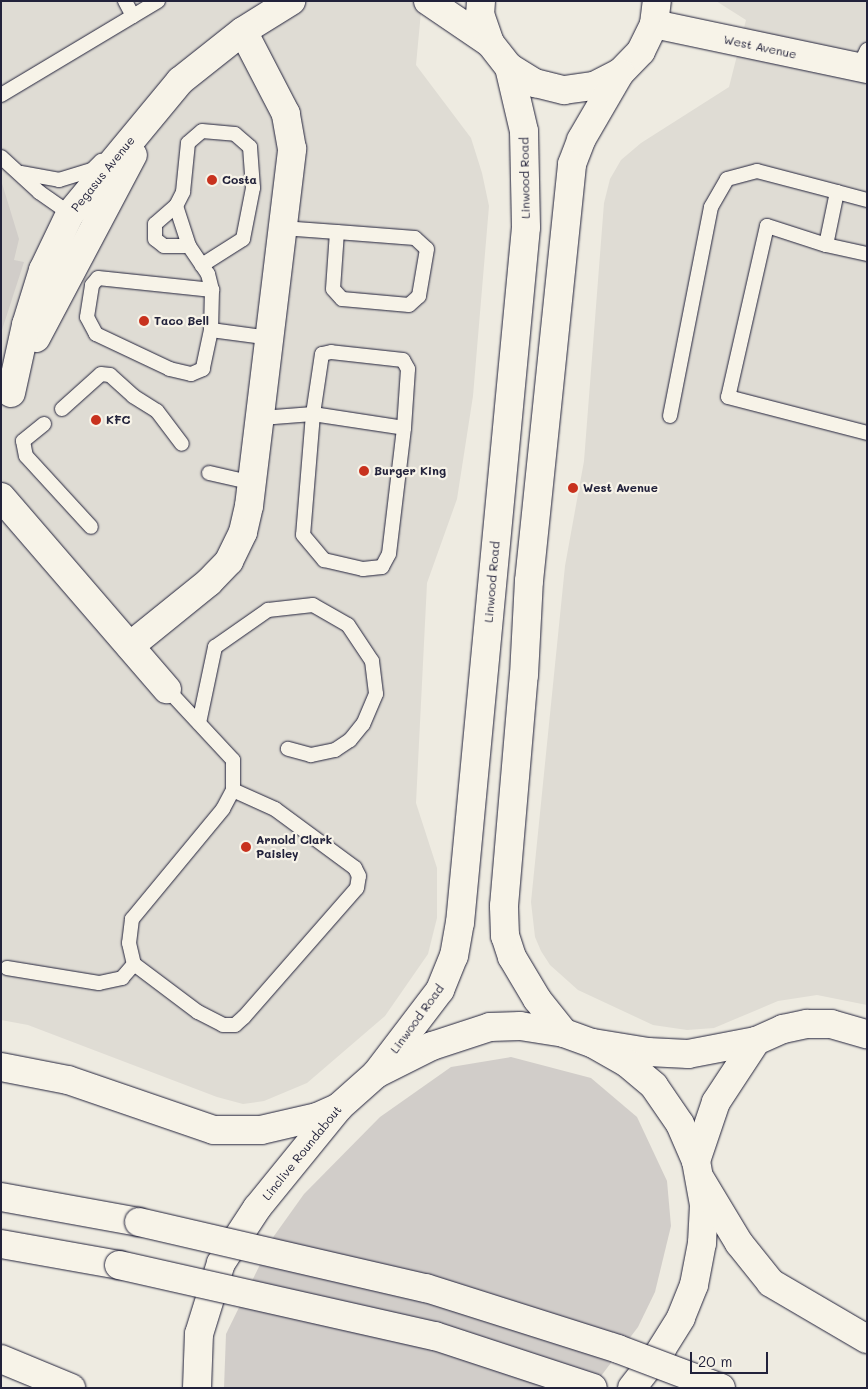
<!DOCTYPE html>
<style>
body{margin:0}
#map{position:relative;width:868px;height:1389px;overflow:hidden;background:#eeebe1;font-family:Mali,sans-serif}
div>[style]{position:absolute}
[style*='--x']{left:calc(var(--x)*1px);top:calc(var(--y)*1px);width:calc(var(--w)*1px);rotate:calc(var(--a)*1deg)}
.built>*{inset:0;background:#dfdcd4}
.green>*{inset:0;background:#d1cdc9}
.roads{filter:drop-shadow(0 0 1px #22223b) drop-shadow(0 0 1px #22223b)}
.service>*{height:14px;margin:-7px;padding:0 7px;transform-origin:7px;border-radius:7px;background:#f7f3e8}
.minor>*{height:28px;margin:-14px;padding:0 14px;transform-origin:14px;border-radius:14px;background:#f7f3e8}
.primary>*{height:28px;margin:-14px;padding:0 14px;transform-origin:14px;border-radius:14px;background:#f7f3e8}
.trunk>*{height:28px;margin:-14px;padding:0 14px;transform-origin:14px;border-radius:14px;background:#f7f3e8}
.bridges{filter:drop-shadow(0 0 1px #22223b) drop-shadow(0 0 1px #22223b)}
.trunk-bridge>*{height:28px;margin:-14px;padding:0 14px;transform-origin:14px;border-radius:14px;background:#f7f3e8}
.dots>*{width:14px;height:14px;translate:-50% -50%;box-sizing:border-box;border:2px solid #f7f3e8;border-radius:50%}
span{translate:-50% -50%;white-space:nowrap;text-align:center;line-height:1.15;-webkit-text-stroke:4.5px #f7f3e8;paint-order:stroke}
.street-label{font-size:12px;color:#22223b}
.poi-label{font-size:12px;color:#22223b;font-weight:700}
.left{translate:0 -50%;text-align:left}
.frame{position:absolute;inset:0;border:2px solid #22223b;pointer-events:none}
.scale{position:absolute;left:690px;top:1352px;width:78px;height:22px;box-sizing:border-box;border:2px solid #22223b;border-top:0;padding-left:6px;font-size:15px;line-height:18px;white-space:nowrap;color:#22223b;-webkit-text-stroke:4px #f7f3e8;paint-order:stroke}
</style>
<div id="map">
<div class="built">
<div style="clip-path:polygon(1px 1px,422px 1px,416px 65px,471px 138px,482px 173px,489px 206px,473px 396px,457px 499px,427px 583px,416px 803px,437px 868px,437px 918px,428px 954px,385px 1016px,307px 1083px,264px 1101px,243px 1104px,217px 1097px,28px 1025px,1px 1020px)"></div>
<div style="clip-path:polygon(716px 1px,867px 1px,867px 1005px,817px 995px,778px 1001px,714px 1028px,687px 1030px,653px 1025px,578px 990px,550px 965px,541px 951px,535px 937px,531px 902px,565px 566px,584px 461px,604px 203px,610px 179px,621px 160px,641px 143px,729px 87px,746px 20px)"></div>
</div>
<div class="green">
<div style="clip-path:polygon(1px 180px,19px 239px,14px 260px,24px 262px,1px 333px)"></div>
<div style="clip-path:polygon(511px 1057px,591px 1078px,637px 1117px,667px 1181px,671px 1226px,655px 1292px,638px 1327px,592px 1388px,224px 1388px,226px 1334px,274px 1236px,304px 1194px,380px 1117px,451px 1067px)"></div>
</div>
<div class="roads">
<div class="service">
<div style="--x:125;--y:1;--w:17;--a:62"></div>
<div style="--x:859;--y:67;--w:19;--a:-65"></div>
<div style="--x:1;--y:95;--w:183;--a:-30.9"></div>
<div style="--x:1;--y:157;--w:52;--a:42.6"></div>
<div style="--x:39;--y:192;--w:38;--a:35"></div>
<div style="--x:70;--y:214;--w:5;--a:0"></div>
<div style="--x:21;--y:173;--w:39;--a:10"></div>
<div style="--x:59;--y:180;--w:34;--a:-17"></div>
<div style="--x:92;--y:170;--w:13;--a:-45"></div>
<div style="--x:176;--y:206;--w:42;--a:72"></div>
<div style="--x:189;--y:246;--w:25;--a:180"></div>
<div style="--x:164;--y:246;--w:11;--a:-142"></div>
<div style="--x:155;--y:239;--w:15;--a:-90"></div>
<div style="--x:155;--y:224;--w:28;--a:-41"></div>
<div style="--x:176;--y:206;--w:16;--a:-63"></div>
<div style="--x:183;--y:192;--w:49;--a:-84.2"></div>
<div style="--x:188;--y:143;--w:18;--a:-41"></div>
<div style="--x:202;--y:131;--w:33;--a:5"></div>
<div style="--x:235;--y:134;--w:20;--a:41"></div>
<div style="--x:250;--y:147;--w:41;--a:85.8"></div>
<div style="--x:253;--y:188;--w:52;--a:101.1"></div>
<div style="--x:243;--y:239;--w:49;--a:147.6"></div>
<div style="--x:282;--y:228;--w:55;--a:4.2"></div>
<div style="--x:337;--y:232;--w:78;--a:4.4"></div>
<div style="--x:415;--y:238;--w:16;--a:43"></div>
<div style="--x:427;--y:249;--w:48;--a:99.7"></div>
<div style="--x:419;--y:296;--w:13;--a:138"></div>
<div style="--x:409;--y:305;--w:67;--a:-174.9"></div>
<div style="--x:342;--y:299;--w:13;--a:-132"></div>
<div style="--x:333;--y:289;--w:57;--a:-86"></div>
<div style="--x:826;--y:245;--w:54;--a:-78.3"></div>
<div style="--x:837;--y:192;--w:31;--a:15"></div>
<div style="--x:189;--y:246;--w:34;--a:56"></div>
<div style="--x:208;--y:274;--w:16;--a:76"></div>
<div style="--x:212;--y:290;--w:40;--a:91.4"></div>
<div style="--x:211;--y:330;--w:40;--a:102"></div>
<div style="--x:203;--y:369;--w:13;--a:157"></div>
<div style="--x:191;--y:374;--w:22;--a:-167"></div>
<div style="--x:170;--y:369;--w:82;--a:-154.7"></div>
<div style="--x:96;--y:334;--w:19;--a:-118"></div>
<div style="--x:87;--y:317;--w:32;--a:-81"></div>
<div style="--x:92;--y:285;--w:9;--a:-49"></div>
<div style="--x:98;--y:278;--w:115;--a:6"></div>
<div style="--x:867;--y:254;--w:42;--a:-167.6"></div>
<div style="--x:826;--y:245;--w:62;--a:-162.1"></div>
<div style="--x:767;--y:226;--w:175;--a:102.8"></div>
<div style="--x:728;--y:397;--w:144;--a:14.5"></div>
<div style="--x:211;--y:330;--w:61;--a:7.6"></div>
<div style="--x:62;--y:409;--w:52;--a:-41.9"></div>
<div style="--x:101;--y:374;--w:9;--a:6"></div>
<div style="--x:110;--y:375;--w:31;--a:42"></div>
<div style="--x:133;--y:396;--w:28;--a:32"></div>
<div style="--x:157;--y:411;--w:41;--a:52.9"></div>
<div style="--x:670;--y:416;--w:213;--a:-78.9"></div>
<div style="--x:711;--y:207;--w:32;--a:-60"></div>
<div style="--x:727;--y:179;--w:31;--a:-15"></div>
<div style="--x:757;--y:171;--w:83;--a:14.7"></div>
<div style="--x:261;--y:418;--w:52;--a:-4.4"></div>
<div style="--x:313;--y:414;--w:121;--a:94.7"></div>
<div style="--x:303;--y:535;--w:33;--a:50"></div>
<div style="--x:324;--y:560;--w:40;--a:13"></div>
<div style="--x:363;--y:569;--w:19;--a:-6"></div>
<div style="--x:382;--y:567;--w:15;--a:-62"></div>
<div style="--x:389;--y:554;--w:127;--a:-83.2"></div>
<div style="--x:404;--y:428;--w:59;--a:-86.1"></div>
<div style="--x:408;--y:369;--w:10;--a:-119"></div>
<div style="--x:403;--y:360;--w:72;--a:-173.7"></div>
<div style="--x:331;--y:352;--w:9;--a:167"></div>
<div style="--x:322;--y:354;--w:61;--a:98.5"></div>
<div style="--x:313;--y:414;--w:92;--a:8.7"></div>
<div style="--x:44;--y:424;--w:27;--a:141"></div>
<div style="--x:23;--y:441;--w:15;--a:79"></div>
<div style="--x:26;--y:456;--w:96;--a:47.5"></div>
<div style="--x:209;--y:473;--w:45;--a:12.8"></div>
<div style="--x:167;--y:689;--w:97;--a:47.1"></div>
<div style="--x:233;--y:760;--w:30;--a:90"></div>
<div style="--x:233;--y:790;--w:21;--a:118"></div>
<div style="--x:223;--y:809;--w:143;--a:129.6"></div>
<div style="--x:132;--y:919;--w:24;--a:97"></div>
<div style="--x:129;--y:943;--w:22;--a:77"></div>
<div style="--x:134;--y:964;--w:80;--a:36.9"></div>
<div style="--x:198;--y:1012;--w:28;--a:27"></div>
<div style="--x:223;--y:1025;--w:12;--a:0"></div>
<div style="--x:235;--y:1025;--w:12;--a:-42"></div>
<div style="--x:244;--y:1017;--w:171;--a:-48.8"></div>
<div style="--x:357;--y:888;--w:12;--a:-81"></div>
<div style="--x:359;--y:876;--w:9;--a:-117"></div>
<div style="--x:355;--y:868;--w:99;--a:-143.6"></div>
<div style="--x:275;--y:809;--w:46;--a:-155.7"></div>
<div style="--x:199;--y:723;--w:78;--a:-78.1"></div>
<div style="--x:215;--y:647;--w:65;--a:-34.9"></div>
<div style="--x:268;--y:610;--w:45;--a:-6.3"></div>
<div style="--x:313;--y:605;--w:40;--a:29.7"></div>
<div style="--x:348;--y:625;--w:43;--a:56.3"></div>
<div style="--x:372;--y:661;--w:33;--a:83"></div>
<div style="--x:376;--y:694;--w:33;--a:113"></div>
<div style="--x:363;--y:724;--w:21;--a:129"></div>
<div style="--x:350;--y:740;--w:18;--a:146"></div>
<div style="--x:335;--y:750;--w:25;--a:168"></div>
<div style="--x:311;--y:755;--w:24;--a:-165"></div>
<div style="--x:7;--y:968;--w:93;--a:9.3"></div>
<div style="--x:99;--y:983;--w:24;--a:-12"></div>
<div style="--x:122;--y:978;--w:18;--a:-49"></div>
</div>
<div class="minor">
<div style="--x:428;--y:1;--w:75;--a:34.1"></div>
<div style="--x:654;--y:24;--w:218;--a:11.9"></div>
<div style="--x:36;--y:338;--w:207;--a:-62.1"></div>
<div style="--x:11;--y:393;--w:70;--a:-77.6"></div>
<div style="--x:26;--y:325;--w:58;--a:-72.8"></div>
<div style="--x:43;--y:270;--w:62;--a:-64.3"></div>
<div style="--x:70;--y:214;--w:173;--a:-50.4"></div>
<div style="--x:180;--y:81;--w:80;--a:-38.4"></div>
<div style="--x:243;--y:31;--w:57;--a:-32"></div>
<div style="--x:1;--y:497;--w:254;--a:49.2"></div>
<div style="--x:130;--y:646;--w:102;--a:-39"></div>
<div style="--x:209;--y:582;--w:29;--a:-46"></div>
<div style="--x:229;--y:561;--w:32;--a:-64"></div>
<div style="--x:243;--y:532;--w:27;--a:-77"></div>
<div style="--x:249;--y:506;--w:360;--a:-83.1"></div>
<div style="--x:292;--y:149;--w:36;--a:-100"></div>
<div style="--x:286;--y:114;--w:93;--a:-117.4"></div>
<div style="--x:593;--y:1043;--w:56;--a:9.3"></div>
<div style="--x:648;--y:1052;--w:40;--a:2.9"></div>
<div style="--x:688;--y:1054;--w:69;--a:-10.8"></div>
<div style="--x:756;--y:1041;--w:30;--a:-24"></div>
<div style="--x:783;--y:1029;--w:25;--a:-12"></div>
<div style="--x:807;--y:1024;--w:24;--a:0"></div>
<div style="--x:831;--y:1024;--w:37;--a:16"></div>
<div style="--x:696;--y:1161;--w:62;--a:-71.3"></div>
<div style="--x:716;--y:1102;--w:73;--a:-56.7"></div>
</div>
<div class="primary">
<div style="--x:481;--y:1;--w:13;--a:94"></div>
<div style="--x:480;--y:14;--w:31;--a:71"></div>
<div style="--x:490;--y:43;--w:31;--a:52"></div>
<div style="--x:509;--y:67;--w:31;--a:32"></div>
<div style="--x:535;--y:83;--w:30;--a:14"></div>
<div style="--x:564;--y:90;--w:30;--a:-8"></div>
<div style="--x:594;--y:86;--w:29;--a:-27"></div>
<div style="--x:620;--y:73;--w:30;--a:-46"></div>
<div style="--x:641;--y:51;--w:30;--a:-64"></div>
<div style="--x:654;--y:24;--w:23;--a:-83"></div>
<div style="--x:564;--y:1033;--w:43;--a:-128.5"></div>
<div style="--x:537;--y:999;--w:49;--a:-120.8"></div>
<div style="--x:512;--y:957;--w:22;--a:-108"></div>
<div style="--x:505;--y:936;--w:30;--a:-92"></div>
<div style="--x:504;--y:906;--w:232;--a:-85.1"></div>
<div style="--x:524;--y:675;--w:94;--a:-87"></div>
<div style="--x:529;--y:581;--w:419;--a:-84.1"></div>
<div style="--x:572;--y:164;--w:26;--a:-69"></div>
<div style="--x:581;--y:140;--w:78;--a:-59.8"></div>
<div style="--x:376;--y:1074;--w:106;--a:-52.7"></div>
<div style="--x:440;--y:990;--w:37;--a:-68"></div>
<div style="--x:454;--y:956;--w:34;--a:-80"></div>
<div style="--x:460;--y:923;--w:699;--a:-84.58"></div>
<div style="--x:526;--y:227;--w:96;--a:-91.2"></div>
<div style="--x:524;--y:131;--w:66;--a:-103.2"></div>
<div style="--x:197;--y:1388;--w:54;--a:-87.9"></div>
<div style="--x:199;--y:1334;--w:74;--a:-72.8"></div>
<div style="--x:221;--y:1263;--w:66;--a:-56.8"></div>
<div style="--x:257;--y:1208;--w:130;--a:-50.9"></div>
<div style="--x:339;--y:1107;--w:50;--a:-41.7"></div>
<div style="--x:376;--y:1074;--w:63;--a:-26.6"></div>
<div style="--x:432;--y:1046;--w:61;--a:-18.1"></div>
<div style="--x:490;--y:1027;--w:30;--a:-2"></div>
<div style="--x:520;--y:1026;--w:45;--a:9"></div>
<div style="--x:564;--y:1033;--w:30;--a:20"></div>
<div style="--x:592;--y:1043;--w:40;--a:29.7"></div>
<div style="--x:627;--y:1063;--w:35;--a:40"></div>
<div style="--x:654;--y:1086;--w:46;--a:55.6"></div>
<div style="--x:680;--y:1124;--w:40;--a:66.6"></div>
<div style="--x:696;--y:1161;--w:45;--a:79.7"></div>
<div style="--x:704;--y:1205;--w:38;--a:93"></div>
<div style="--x:702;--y:1243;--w:43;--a:100.8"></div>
<div style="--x:694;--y:1285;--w:35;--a:112"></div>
<div style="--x:681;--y:1318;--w:36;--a:122"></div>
<div style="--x:662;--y:1349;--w:49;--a:127.6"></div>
</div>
<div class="trunk">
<div style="--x:1;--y:1067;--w:68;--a:11"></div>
<div style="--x:68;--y:1080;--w:154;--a:18.9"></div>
<div style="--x:214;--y:1130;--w:47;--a:0"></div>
<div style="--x:261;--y:1130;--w:57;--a:-13.1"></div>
<div style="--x:317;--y:1117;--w:24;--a:-24"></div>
<div style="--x:701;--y:1180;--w:74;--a:58.9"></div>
<div style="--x:739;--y:1243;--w:51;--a:51.3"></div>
<div style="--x:771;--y:1283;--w:111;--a:30.3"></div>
<div style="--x:1;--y:1197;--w:140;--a:10.3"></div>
<div style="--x:1;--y:1244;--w:120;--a:10.1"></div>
<div style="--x:1;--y:1359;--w:76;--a:22.5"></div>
</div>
</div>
<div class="bridges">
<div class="trunk-bridge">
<div style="--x:139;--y:1222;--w:294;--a:13"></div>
<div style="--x:426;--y:1288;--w:201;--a:17.6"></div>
<div style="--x:618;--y:1349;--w:110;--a:20.7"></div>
<div style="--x:119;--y:1265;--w:324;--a:12.7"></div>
<div style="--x:435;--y:1336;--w:166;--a:18.2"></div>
</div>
</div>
<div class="dots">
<div style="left:212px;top:180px;background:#c8321e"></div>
<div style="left:144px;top:321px;background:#c8321e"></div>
<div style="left:96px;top:420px;background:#c8321e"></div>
<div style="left:364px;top:471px;background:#c8321e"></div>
<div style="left:573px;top:488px;background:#c8321e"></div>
<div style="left:246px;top:847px;background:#c8321e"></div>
</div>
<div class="street-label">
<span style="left:760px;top:47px;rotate:12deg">West Avenue</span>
<span style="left:103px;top:174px;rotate:-51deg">Pegasus Avenue</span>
<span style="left:525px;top:178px;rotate:-91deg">Linwood Road</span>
<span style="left:492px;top:582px;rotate:-85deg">Linwood Road</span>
<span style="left:417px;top:1019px;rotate:-54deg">Linwood Road</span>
<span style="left:302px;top:1153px;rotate:-51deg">Linclive Roundabout</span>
</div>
<div class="poi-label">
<span class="left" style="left:222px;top:180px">Costa</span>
<span class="left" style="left:154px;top:321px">Taco Bell</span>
<span class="left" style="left:106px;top:420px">KFC</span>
<span class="left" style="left:374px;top:471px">Burger King</span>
<span class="left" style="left:583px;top:488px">West Avenue</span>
<span class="left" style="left:256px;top:847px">Arnold Clark<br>Paisley</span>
</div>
<div class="frame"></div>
<div class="scale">20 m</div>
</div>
